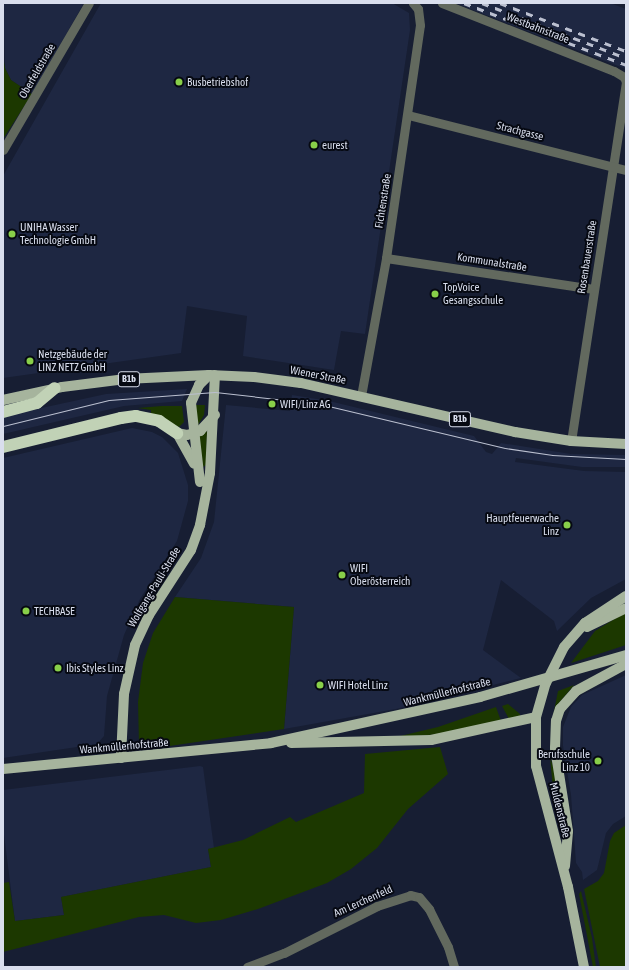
<!DOCTYPE html>
<meta charset="utf-8">
<style>
body{margin:0}
#map{position:relative;width:629px;height:970px;overflow:hidden;background:#171e33;font-family:"Asap Condensed",sans-serif}
div>[style]{position:absolute}
[style*='--x']{left:calc(var(--x)*1px);top:calc(var(--y)*1px);width:calc(var(--w)*1px);rotate:calc(var(--a)*1deg)}
.built>*{inset:0;background:#1e2742}
.green>*{inset:0;background:#1c3800}
.minor>*{height:9px;margin:-4.5px;padding:0 4.5px;transform-origin:4.5px;border-radius:4.5px;background:#62695e}
.major>*{height:10px;margin:-5px;padding:0 5px;transform-origin:5px;border-radius:5px;background:#a6b49d}
.highway>*{height:12px;margin:-6px;padding:0 6px;transform-origin:6px;border-radius:6px;background:#c1d2b6}
.tram>*{height:1px;margin:-0.5px;padding:0 0.5px;transform-origin:0.5px;border-radius:0.5px;background:#bbc0d0}
.rail>*{height:2.5px;margin-top:-1.25px;transform-origin:0;background:repeating-linear-gradient(90deg,#bbc0d0 0 7px,transparent 0 14px)}
.dots>*{width:11px;height:11px;translate:-50% -50%;box-sizing:border-box;border:2px solid #060912;border-radius:50%}
span{translate:-50% -50%;white-space:nowrap;text-align:center;line-height:1.15;-webkit-text-stroke:4px #060912;paint-order:stroke}
.shield-label span{padding:1px 3px;background:#060912;border:1px solid;border-radius:3px;-webkit-text-stroke-width:0}
.shield-label{font-size:10px;color:#d9deed;font-weight:700}
.street-label{font-size:11px;color:#d9deed}
.poi-label{font-size:11px;color:#d9deed}
.left{translate:0 -50%;text-align:left}
.right{translate:-100% -50%;text-align:right}
.frame{position:absolute;inset:0;border:4px solid #d9deed;pointer-events:none}
</style>
<div id="map">
<div class="built">
<div style="clip-path:polygon(3px 3px,84px 3px,32px 94px,11px 80px,5px 68px)"></div>
<div style="clip-path:polygon(101px 3px,392px 3px,409px 13px,410px 30px,365px 334px,341px 331px,334px 370px,243px 356px,247px 316px,187px 306px,181px 353px,3px 378px,3px 176px)"></div>
<div style="clip-path:polygon(455px 3px,610px 3px,626px 9px,626px 69px)"></div>
<div style="clip-path:polygon(187px 389px,182px 401px,124px 406px,3px 434px,3px 417px,23px 412px,106px 394px)"></div>
<div style="clip-path:polygon(292px 395px,329px 401px,474px 436px,486px 452px,492px 454px,501px 443px,571px 454px,626px 455px,626px 467px,582px 467px,516px 458px,515px 462px,584px 471px,626px 472px,626px 579px,591px 598px,557px 631px,554px 621px,501px 580px,483px 650px,521px 678px,396px 709px,284px 729px,294px 607px,175px 597px,201px 558px,214px 522px,226px 405px,290px 411px)"></div>
<div style="clip-path:polygon(132px 428px,152px 432px,162px 437px,178px 453px,188px 485px,188px 501px,177px 541px,140px 599px,124px 635px,107px 696px,104px 736px,97px 744px,3px 758px,3px 458px)"></div>
<div style="clip-path:polygon(626px 675px,626px 816px,613px 824px,606px 833px,597px 870px,583px 880px,582px 872px,576px 863px,571px 795px,563px 746px,563px 727px,571px 707px,582px 695px)"></div>
<div style="clip-path:polygon(200px 766px,203px 767px,214px 848px,208px 849px,211px 867px,61px 897px,64px 915px,15px 921px,3px 827px,3px 790px)"></div>
</div>
<div class="green">
<div style="clip-path:polygon(3px 55px,5px 68px,11px 80px,32px 94px,3px 139px)"></div>
<div style="clip-path:polygon(195px 405px,205px 405px,204px 415px,198px 425px)"></div>
<div style="clip-path:polygon(162px 406px,182px 406px,184px 422px,179px 427px,151px 414px,151px 410px,138px 408px)"></div>
<div style="clip-path:polygon(207px 431px,206px 465px,203px 467px,198px 437px)"></div>
<div style="clip-path:polygon(175px 597px,294px 607px,284px 729px,156px 748px,139px 745px,138px 702px,143px 663px,153px 633px)"></div>
<div style="clip-path:polygon(626px 612px,626px 645px,571px 663px,595px 631px)"></div>
<div style="clip-path:polygon(574px 685px,558px 704px,552px 721px,558px 691px)"></div>
<div style="clip-path:polygon(508px 704px,520px 714px,520px 717px,509px 719px,502px 706px)"></div>
<div style="clip-path:polygon(496px 707px,501px 721px,441px 734px,392px 738px,438px 727px)"></div>
<div style="clip-path:polygon(440px 747px,448px 774px,408px 809px,377px 848px,351px 869px,327px 883px,258px 909px,221px 920px,196px 923px,164px 915px,139px 917px,3px 952px,3px 883px,9px 882px,15px 921px,64px 915px,61px 897px,211px 867px,208px 849px,243px 840px,290px 817px,296px 822px,364px 793px,365px 754px)"></div>
<div style="clip-path:polygon(550px 757px,557px 778px,564px 837px,553px 790px)"></div>
<div style="clip-path:polygon(626px 825px,626px 967px,600px 967px,584px 889px,598px 881px,604px 873px,610px 841px,614px 833px)"></div>
<div style="clip-path:polygon(581px 891px,592px 938px,596px 967px,593px 967px,579px 894px)"></div>
</div>
<div class="minor">
<div style="--x:442;--y:3;--w:185;--a:21.6"></div>
<div style="--x:614;--y:71;--w:12;--a:31"></div>
<div style="--x:624;--y:77;--w:5;--a:68"></div>
<div style="--x:626;--y:82;--w:363;--a:98.7"></div>
<div style="--x:408;--y:115;--w:225;--a:14.2"></div>
<div style="--x:3;--y:150;--w:170;--a:-59.7"></div>
<div style="--x:386;--y:258;--w:210;--a:8.5"></div>
<div style="--x:361;--y:396;--w:140;--a:-79.7"></div>
<div style="--x:386;--y:258;--w:235;--a:-81.7"></div>
<div style="--x:420;--y:25;--w:16;--a:-97"></div>
<div style="--x:418;--y:9;--w:8;--a:-130"></div>
<div style="--x:247;--y:967;--w:40;--a:-21"></div>
<div style="--x:284;--y:953;--w:104;--a:-26.8"></div>
<div style="--x:377;--y:906;--w:35;--a:-18"></div>
<div style="--x:410;--y:895;--w:9;--a:13"></div>
<div style="--x:419;--y:897;--w:16;--a:50"></div>
<div style="--x:429;--y:909;--w:42;--a:63.4"></div>
<div style="--x:448;--y:947;--w:21;--a:73"></div>
</div>
<div class="major">
<div style="--x:3;--y:400;--w:60;--a:-12.4"></div>
<div style="--x:62;--y:387;--w:64;--a:-7.2"></div>
<div style="--x:125;--y:379;--w:84;--a:-2.7"></div>
<div style="--x:209;--y:375;--w:45;--a:2.5"></div>
<div style="--x:254;--y:377;--w:47;--a:7.3"></div>
<div style="--x:301;--y:383;--w:220;--a:12.9"></div>
<div style="--x:515;--y:432;--w:57;--a:9.1"></div>
<div style="--x:571;--y:441;--w:55;--a:3.1"></div>
<div style="--x:177;--y:433;--w:35;--a:61"></div>
<div style="--x:177;--y:433;--w:10;--a:11"></div>
<div style="--x:187;--y:435;--w:14;--a:-17"></div>
<div style="--x:200;--y:431;--w:22;--a:-47"></div>
<div style="--x:200;--y:482;--w:80;--a:-96.5"></div>
<div style="--x:191;--y:403;--w:20;--a:-66"></div>
<div style="--x:199;--y:385;--w:14;--a:-45"></div>
<div style="--x:587;--y:627;--w:43;--a:-26"></div>
<div style="--x:291;--y:743;--w:140;--a:-1.2"></div>
<div style="--x:431;--y:740;--w:107;--a:-12.4"></div>
<div style="--x:121;--y:758;--w:64;--a:-87.3"></div>
<div style="--x:124;--y:694;--w:50;--a:-77.3"></div>
<div style="--x:135;--y:645;--w:33;--a:-65"></div>
<div style="--x:149;--y:615;--w:77;--a:-57.1"></div>
<div style="--x:191;--y:550;--w:27;--a:-70"></div>
<div style="--x:200;--y:525;--w:53;--a:-79.1"></div>
<div style="--x:210;--y:473;--w:98;--a:-87.1"></div>
<div style="--x:3;--y:769;--w:269;--a:-5.5"></div>
<div style="--x:271;--y:743;--w:214;--a:-12.4"></div>
<div style="--x:480;--y:697;--w:152;--a:-16"></div>
<div style="--x:565;--y:866;--w:35;--a:-85"></div>
<div style="--x:568;--y:831;--w:84;--a:-98.9"></div>
<div style="--x:555;--y:748;--w:27;--a:-88"></div>
<div style="--x:556;--y:721;--w:13;--a:-72"></div>
<div style="--x:560;--y:709;--w:24;--a:-48"></div>
<div style="--x:576;--y:691;--w:57;--a:-28.4"></div>
<div style="--x:584;--y:967;--w:82;--a:-101.3"></div>
<div style="--x:568;--y:887;--w:125;--a:-104.8"></div>
<div style="--x:536;--y:766;--w:49;--a:-90"></div>
<div style="--x:536;--y:717;--w:35;--a:-74"></div>
<div style="--x:546;--y:683;--w:40;--a:-63.4"></div>
<div style="--x:564;--y:647;--w:32;--a:-49"></div>
<div style="--x:585;--y:623;--w:49;--a:-33.4"></div>
</div>
<div class="highway">
<div style="--x:3;--y:412;--w:35;--a:-15"></div>
<div style="--x:37;--y:403;--w:23;--a:-40"></div>
<div style="--x:3;--y:447;--w:122;--a:-13.8"></div>
<div style="--x:121;--y:418;--w:15;--a:-8"></div>
<div style="--x:136;--y:416;--w:24;--a:12"></div>
<div style="--x:159;--y:421;--w:22;--a:34"></div>
</div>
<div class="tram">
<div style="--x:3;--y:426;--w:109;--a:-13.8"></div>
<div style="--x:109;--y:400;--w:106;--a:-4.3"></div>
<div style="--x:215;--y:392;--w:106;--a:6.5"></div>
<div style="--x:320;--y:404;--w:190;--a:13.4"></div>
<div style="--x:505;--y:448;--w:48;--a:8.5"></div>
<div style="--x:552;--y:455;--w:74;--a:3.1"></div>
</div>
<div class="rail">
<div style="--x:464;--y:3;--w:173;--a:20.9"></div>
<div style="--x:482;--y:3;--w:154;--a:20.9"></div>
<div style="--x:500;--y:3;--w:135;--a:20.9"></div>
</div>
<div class="dots">
<div style="left:179px;top:82px;background:#88cf49"></div>
<div style="left:314px;top:145px;background:#88cf49"></div>
<div style="left:12px;top:234px;background:#88cf49"></div>
<div style="left:435px;top:294px;background:#88cf49"></div>
<div style="left:30px;top:361px;background:#88cf49"></div>
<div style="left:272px;top:404px;background:#88cf49"></div>
<div style="left:567px;top:525px;background:#88cf49"></div>
<div style="left:342px;top:575px;background:#88cf49"></div>
<div style="left:26px;top:611px;background:#88cf49"></div>
<div style="left:58px;top:668px;background:#88cf49"></div>
<div style="left:320px;top:685px;background:#88cf49"></div>
<div style="left:598px;top:761px;background:#88cf49"></div>
</div>
<div class="shield-label">
<span style="left:129px;top:379px">B1b</span>
<span style="left:460px;top:419px">B1b</span>
</div>
<div class="street-label">
<span style="left:538px;top:28px;rotate:21deg">Westbahnstraße</span>
<span style="left:37px;top:71px;rotate:-60deg">Oberfeldstraße</span>
<span style="left:520px;top:131px;rotate:14deg">Strachgasse</span>
<span style="left:383px;top:201px;rotate:-81deg">Fichtenstraße</span>
<span style="left:587px;top:257px;rotate:-81deg">Rosenbauerstraße</span>
<span style="left:492px;top:262px;rotate:9deg">Kommunalstraße</span>
<span style="left:318px;top:375px;rotate:11deg">Wiener Straße</span>
<span style="left:154px;top:587px;rotate:-59deg">Wolfgang-Pauli-Straße</span>
<span style="left:447px;top:692px;rotate:-14deg">Wankmüllerhofstraße</span>
<span style="left:124px;top:746px;rotate:-5deg">Wankmüllerhofstraße</span>
<span style="left:560px;top:810px;rotate:76deg">Muldenstraße</span>
<span style="left:363px;top:901px;rotate:-24deg">Am Lerchenfeld</span>
</div>
<div class="poi-label">
<span class="left" style="left:187px;top:82px">Busbetriebshof</span>
<span class="left" style="left:322px;top:145px">eurest</span>
<span class="left" style="left:20px;top:234px">UNIHA Wasser<br>Technologie GmbH</span>
<span class="left" style="left:443px;top:294px">TopVoice<br>Gesangsschule</span>
<span class="left" style="left:38px;top:361px">Netzgebäude der<br>LINZ NETZ GmbH</span>
<span class="left" style="left:280px;top:404px">WIFI/Linz AG</span>
<span class="right" style="left:559px;top:525px">Hauptfeuerwache<br>Linz</span>
<span class="left" style="left:350px;top:575px">WIFI<br>Oberösterreich</span>
<span class="left" style="left:34px;top:611px">TECHBASE</span>
<span class="left" style="left:66px;top:668px">Ibis Styles Linz</span>
<span class="left" style="left:328px;top:685px">WIFI Hotel Linz</span>
<span class="right" style="left:590px;top:761px">Berufsschule<br>Linz 10</span>
</div>
<div class="frame"></div>
</div>
